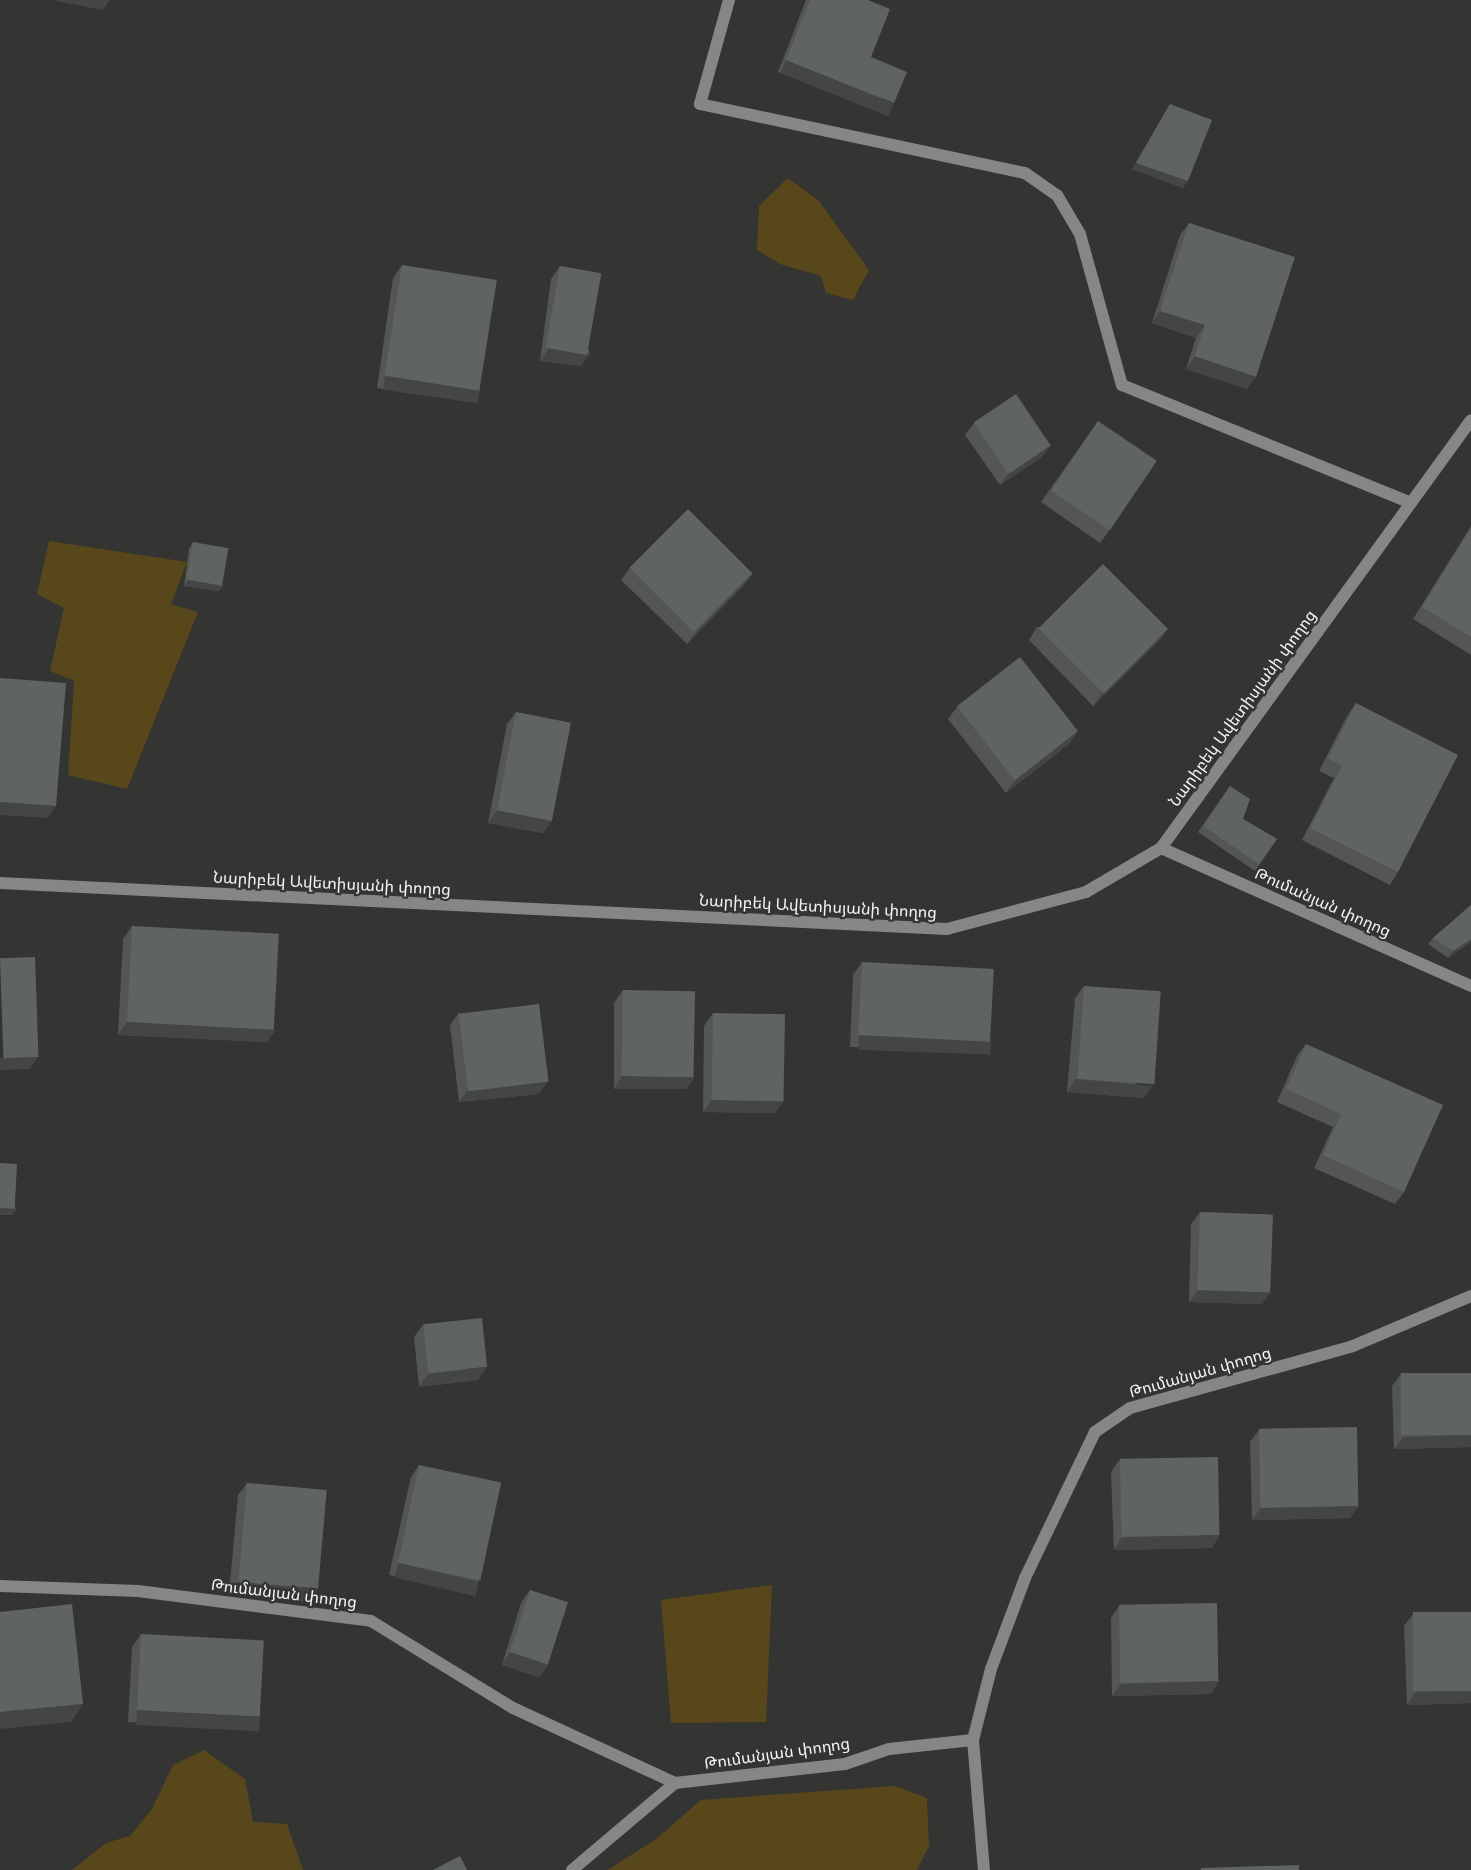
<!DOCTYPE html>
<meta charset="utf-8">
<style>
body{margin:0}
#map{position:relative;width:1471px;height:1870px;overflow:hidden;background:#343532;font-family:"Noto Sans","Noto Sans Armenian",sans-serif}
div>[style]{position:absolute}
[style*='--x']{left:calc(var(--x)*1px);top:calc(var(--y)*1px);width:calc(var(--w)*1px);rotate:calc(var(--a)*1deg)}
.green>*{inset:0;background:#58471b}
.minor>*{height:12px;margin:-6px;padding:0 6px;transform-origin:6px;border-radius:6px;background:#868684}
.tertiary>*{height:12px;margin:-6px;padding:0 6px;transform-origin:6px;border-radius:6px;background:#868684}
.wall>*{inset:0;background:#535653}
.shaded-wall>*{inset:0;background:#434644;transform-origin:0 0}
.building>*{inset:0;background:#606461;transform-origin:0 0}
span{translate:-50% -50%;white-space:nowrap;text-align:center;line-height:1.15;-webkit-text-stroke:4.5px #343532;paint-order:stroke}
.street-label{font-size:16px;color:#f3f4f2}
</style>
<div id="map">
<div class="green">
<div style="clip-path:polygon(788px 178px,818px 200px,869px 270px,853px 300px,826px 293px,821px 276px,780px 264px,757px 250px,759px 206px)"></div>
<div style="clip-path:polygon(49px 541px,187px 562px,171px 604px,198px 612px,127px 789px,68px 775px,74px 681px,50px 671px,64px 608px,37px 594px)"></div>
<div style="clip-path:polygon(772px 1585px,766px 1722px,671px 1723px,661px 1600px)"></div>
<div style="clip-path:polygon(204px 1750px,245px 1779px,253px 1822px,287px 1824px,303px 1870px,72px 1870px,106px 1843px,130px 1836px,152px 1809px,173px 1765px)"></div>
<div style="clip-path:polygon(895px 1786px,927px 1798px,929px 1846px,917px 1870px,608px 1870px,656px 1839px,701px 1800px)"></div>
</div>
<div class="minor">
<div style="--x:729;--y:0;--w:108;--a:105.6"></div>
<div style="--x:700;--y:104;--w:332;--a:12"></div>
<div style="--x:1025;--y:173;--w:39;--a:35"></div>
<div style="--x:1057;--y:195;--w:45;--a:59.5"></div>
<div style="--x:1080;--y:234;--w:157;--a:74.5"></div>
<div style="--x:1122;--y:385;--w:312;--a:22.2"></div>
<div style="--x:1161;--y:848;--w:339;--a:24"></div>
<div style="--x:0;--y:1586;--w:138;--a:2.1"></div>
<div style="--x:138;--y:1591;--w:235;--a:7.3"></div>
<div style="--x:371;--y:1621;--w:167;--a:31.5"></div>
<div style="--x:513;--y:1708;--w:179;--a:24.8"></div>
<div style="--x:675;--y:1783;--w:171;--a:-6.4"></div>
<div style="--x:845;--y:1764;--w:46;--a:-18.8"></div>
<div style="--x:889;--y:1749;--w:84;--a:-6.1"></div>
<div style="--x:973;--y:1740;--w:73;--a:-75.8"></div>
<div style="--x:991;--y:1669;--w:97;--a:-69.5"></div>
<div style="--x:1025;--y:1578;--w:162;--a:-64.4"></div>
<div style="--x:1095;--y:1432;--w:42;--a:-34.4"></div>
<div style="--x:1130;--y:1408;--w:231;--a:-15.5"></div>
<div style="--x:1353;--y:1346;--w:128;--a:-23"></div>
<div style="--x:973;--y:1740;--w:130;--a:85.2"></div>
<div style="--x:572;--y:1870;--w:135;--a:-40.2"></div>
</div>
<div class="tertiary">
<div style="--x:0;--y:883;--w:948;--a:2.78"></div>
<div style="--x:947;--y:929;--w:144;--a:-14.9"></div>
<div style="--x:1086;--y:892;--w:87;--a:-30.4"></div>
<div style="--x:1161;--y:848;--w:528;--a:-54.08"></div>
</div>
<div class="wall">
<div style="clip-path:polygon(806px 0,868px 0,871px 57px,886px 115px,778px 72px)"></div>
<div style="clip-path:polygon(1170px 104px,1183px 188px,1132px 169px)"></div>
<div style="clip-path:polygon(1189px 223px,1247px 389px,1186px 369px,1196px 338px,1152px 323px,1180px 235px)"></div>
<div style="clip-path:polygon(402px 265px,472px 402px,377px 388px,393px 278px)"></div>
<div style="clip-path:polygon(560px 266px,590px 353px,581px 366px,540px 361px,551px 279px)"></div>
<div style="clip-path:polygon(1098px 421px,1109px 531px,1100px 543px,1041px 502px)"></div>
<div style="clip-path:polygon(974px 423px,1042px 457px,1000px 485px,965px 435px)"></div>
<div style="clip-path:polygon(1471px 526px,1471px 655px,1413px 619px)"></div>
<div style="clip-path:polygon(193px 542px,223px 585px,219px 591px,184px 586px,189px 549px)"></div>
<div style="clip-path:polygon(630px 568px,753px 573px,744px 585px,687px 644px,621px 580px)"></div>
<div style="clip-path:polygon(1037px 627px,1159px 641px,1093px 706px,1029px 640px)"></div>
<div style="clip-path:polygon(1356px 703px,1398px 872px,1390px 885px,1302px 840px,1334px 778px,1319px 771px,1347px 716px)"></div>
<div style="clip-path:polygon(957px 707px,1078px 731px,1069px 744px,1006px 793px,948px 719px)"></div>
<div style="clip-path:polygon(516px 712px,552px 821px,543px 833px,488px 823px,507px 724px)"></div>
<div style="clip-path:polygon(1230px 786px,1243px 819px,1277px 839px,1255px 871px,1198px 832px)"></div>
<div style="clip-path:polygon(1471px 905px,1471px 942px,1448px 958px,1428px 944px,1433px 938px)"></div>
<div style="clip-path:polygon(132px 926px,275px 1030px,267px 1042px,118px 1035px,123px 939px)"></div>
<div style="clip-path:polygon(862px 962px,983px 1052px,850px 1047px,853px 975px)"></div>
<div style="clip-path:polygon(1084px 986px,1144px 1098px,1067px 1092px,1075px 998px)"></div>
<div style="clip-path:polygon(623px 990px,686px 1089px,614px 1089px,614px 1003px)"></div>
<div style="clip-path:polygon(459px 1013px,539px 1094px,459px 1102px,450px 1025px)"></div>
<div style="clip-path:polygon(713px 1013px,784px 1100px,775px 1113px,703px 1112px,704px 1026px)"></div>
<div style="clip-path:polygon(1306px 1044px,1404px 1192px,1395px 1204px,1314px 1168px,1333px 1127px,1277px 1102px,1297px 1056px)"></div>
<div style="clip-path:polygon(1200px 1212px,1262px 1304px,1189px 1302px,1191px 1224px)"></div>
<div style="clip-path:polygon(423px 1325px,478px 1380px,419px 1387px,414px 1337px)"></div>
<div style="clip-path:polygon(1471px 1373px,1471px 1447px,1394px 1449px,1392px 1386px,1401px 1374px)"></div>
<div style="clip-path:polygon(1259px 1430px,1350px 1518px,1252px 1520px,1250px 1442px)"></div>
<div style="clip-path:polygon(1120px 1459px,1212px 1548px,1114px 1550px,1111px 1472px)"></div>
<div style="clip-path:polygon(419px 1465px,479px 1581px,470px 1593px,389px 1575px,411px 1477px)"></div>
<div style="clip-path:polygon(247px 1483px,310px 1602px,229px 1594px,238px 1495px)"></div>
<div style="clip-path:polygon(530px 1590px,548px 1665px,539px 1677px,502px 1665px,521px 1603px)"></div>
<div style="clip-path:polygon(1119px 1606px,1219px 1681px,1211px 1694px,1112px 1696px,1111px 1618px)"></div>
<div style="clip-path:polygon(1471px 1612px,1471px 1703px,1407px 1705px,1404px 1626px,1413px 1614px)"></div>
<div style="clip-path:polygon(141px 1634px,260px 1717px,251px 1729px,128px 1722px,132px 1647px)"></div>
</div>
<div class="shaded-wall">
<div style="clip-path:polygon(51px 0,110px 0,103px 10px)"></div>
<div style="left:786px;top:60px;width:116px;height:14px;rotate:22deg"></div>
<div style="clip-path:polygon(1136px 163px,1188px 181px,1183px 188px,1132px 169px)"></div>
<div style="clip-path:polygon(1160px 311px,1205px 325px,1196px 338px,1152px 323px)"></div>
<div style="clip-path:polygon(549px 348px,590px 353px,581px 366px,540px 361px)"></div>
<div style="clip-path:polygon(1195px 356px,1256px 377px,1247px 389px,1186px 369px)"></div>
<div style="left:385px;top:376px;width:96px;height:14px;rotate:8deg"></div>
<div style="clip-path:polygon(1051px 445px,1042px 457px,1000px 485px,1009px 473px)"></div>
<div style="clip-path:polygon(753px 573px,744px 585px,687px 644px,696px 632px)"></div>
<div style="clip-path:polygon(188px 580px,223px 585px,219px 591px,184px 586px)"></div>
<div style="clip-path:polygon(1168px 629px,1159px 641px,1093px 706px,1102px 693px)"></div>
<div style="clip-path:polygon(1078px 731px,1069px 744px,1006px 793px,1015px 780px)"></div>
<div style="clip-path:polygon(0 802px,56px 806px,48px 818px,0 815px)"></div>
<div style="clip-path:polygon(497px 810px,552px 821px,543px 833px,488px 823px)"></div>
<div style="clip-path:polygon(1471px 939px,1471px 942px,1448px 958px,1453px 951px)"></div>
<div style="clip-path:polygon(127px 1022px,275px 1030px,267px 1042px,118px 1035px)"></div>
<div style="left:859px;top:1035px;width:132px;height:15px;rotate:2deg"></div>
<div style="clip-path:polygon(38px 1057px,30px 1069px,0 1070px,0 1058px)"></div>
<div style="clip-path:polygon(622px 1076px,695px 1077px,686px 1089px,614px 1089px)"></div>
<div style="clip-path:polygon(1076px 1079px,1153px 1086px,1144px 1098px,1067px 1092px)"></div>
<div style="clip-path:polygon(548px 1081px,539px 1094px,459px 1102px,468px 1090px)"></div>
<div style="clip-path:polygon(712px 1100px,784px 1100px,775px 1113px,703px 1112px)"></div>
<div style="clip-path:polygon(0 1208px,17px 1208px,12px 1215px,0 1215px)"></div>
<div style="clip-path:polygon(1198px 1290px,1271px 1292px,1262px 1304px,1189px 1302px)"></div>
<div style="clip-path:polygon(487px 1367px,478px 1380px,419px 1387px,428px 1374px)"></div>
<div style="clip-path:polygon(1471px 1435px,1471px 1447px,1394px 1449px,1403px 1437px)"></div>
<div style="clip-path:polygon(1359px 1506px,1350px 1518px,1252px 1520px,1261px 1508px)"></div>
<div style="clip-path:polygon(1220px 1535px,1212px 1548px,1114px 1550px,1122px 1537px)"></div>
<div style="left:398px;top:1563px;width:83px;height:15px;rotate:13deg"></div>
<div style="clip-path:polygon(238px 1582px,318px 1589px,310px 1602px,229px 1594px)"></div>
<div style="clip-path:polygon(510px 1652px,548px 1665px,539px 1677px,502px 1665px)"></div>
<div style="clip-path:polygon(1219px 1681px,1211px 1694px,1112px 1696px,1121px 1684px)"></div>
<div style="clip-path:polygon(1471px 1691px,1471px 1703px,1407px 1705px,1415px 1692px)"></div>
<div style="clip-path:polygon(83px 1704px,71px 1722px,0 1729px,0 1712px)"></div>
<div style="left:137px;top:1710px;width:123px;height:15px;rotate:3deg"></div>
</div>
<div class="building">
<div style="clip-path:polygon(810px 0,868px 0,890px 9px,871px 57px,907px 72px,894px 103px,786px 60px)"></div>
<div style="clip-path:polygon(1170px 104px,1212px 120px,1188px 181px,1136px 163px)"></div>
<div style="clip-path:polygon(1189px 223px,1295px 257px,1256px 377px,1195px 356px,1205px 325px,1160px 311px)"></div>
<div style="left:402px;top:265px;width:96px;height:112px;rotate:9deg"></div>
<div style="left:560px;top:266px;width:42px;height:83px;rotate:10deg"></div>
<div style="left:1016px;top:394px;width:62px;height:51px;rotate:56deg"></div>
<div style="left:1098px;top:421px;width:71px;height:84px;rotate:34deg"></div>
<div style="left:688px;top:509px;width:91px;height:83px;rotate:45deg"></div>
<div style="clip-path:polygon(1471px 528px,1471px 637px,1422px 607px)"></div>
<div style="left:193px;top:542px;width:36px;height:38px;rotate:10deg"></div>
<div style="left:1103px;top:564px;width:92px;height:91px;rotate:45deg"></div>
<div style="left:1020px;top:657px;width:94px;height:80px;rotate:52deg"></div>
<div style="clip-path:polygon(0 678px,66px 683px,56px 806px,0 802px)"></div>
<div style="clip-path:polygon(1356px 703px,1458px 755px,1398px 872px,1310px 828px,1342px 766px,1328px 758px)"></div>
<div style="left:516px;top:712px;width:56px;height:100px;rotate:11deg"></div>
<div style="clip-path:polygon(1230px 786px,1250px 799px,1243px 819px,1277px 839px,1259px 864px,1203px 826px)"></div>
<div style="clip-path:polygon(1471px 905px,1471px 939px,1453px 951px,1433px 938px)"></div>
<div style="left:132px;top:926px;width:147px;height:96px;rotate:3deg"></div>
<div style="left:35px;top:957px;width:100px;height:35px;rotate:88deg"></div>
<div style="left:862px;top:962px;width:132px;height:73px;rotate:3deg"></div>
<div style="left:1084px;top:986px;width:77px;height:93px;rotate:4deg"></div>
<div style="left:623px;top:990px;width:72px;height:86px;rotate:1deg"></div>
<div style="left:539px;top:1004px;width:78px;height:81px;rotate:83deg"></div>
<div style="left:713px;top:1013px;width:72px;height:87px;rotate:1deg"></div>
<div style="clip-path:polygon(1306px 1044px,1443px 1105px,1404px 1192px,1323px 1155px,1341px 1114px,1286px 1089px)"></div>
<div style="left:0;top:1163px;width:17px;height:45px;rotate:3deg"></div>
<div style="left:1200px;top:1212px;width:73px;height:78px;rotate:2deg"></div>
<div style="left:482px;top:1318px;width:49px;height:59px;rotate:84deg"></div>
<div style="left:1471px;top:1373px;width:62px;height:70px;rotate:90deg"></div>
<div style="left:1357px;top:1427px;width:79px;height:98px;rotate:89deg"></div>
<div style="left:1218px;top:1457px;width:78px;height:98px;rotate:89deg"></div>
<div style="left:419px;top:1465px;width:84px;height:100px;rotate:12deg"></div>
<div style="left:247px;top:1483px;width:80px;height:99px;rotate:5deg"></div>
<div style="left:530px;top:1590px;width:40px;height:65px;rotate:18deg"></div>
<div style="left:1217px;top:1603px;width:78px;height:98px;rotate:89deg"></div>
<div style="clip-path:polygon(72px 1604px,83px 1704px,0 1712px,0 1612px)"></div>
<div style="left:1471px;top:1612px;width:79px;height:58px;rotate:90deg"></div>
<div style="left:141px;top:1634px;width:123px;height:76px;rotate:3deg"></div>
<div style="clip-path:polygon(460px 1856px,467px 1870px,433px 1870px)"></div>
<div style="clip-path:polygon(1299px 1865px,1299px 1870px,1201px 1870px,1201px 1868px)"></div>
</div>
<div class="street-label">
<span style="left:1242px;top:708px;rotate:-54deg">Նարիբեկ Ավետիսյանի փողոց</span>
<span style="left:332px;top:883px;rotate:3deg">Նարիբեկ Ավետիսյանի փողոց</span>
<span style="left:1323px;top:902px;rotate:24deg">Թումանյան փողոց</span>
<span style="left:818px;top:906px;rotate:3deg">Նարիբեկ Ավետիսյանի փողոց</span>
<span style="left:1200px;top:1372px;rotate:-16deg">Թումանյան փողոց</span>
<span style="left:284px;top:1593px;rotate:7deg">Թումանյան փողոց</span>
<span style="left:777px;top:1753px;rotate:-8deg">Թումանյան փողոց</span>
</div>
</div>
